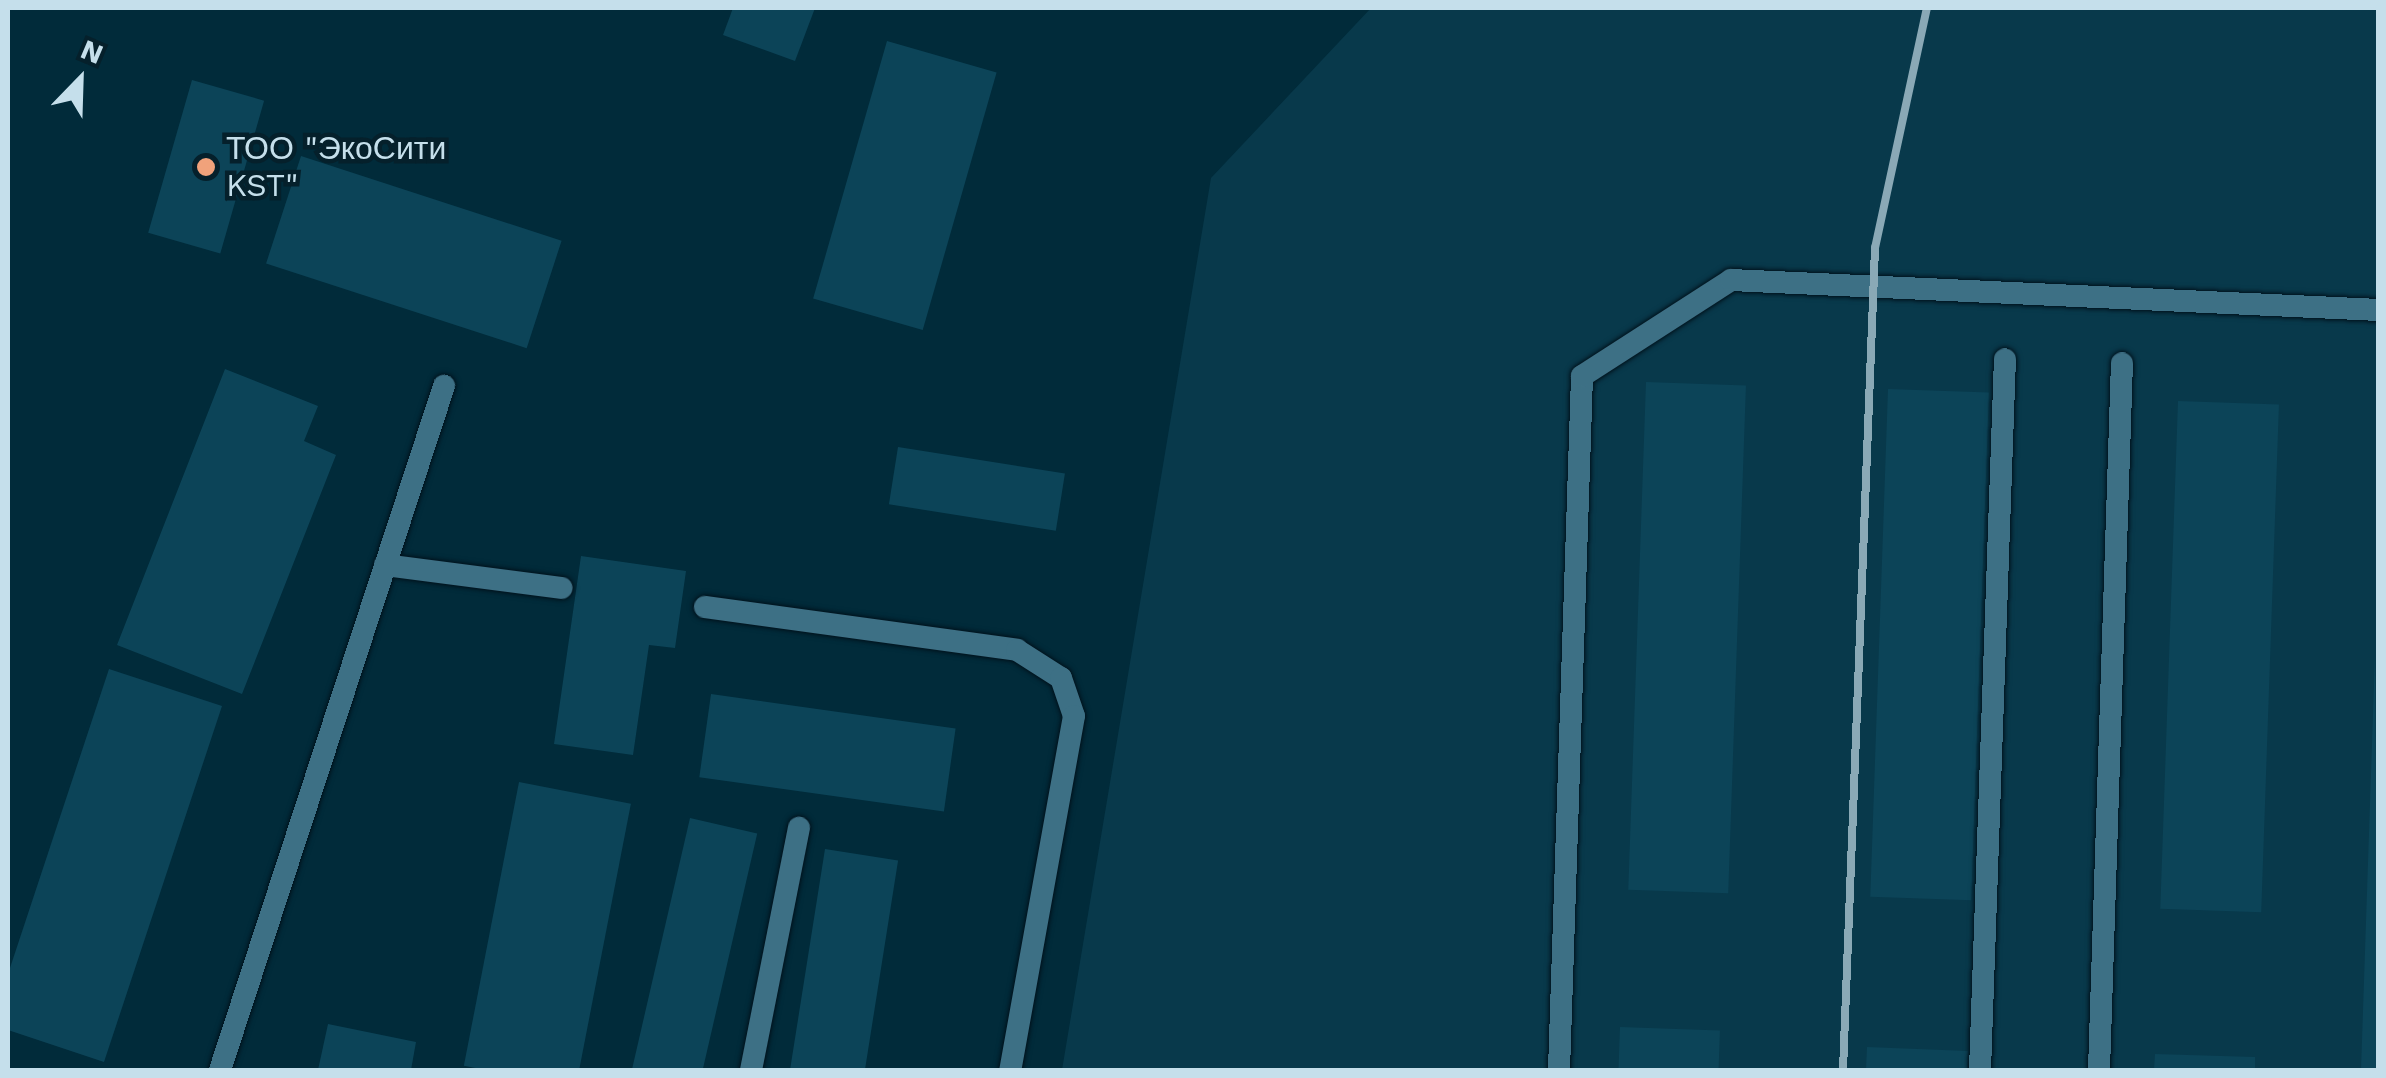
<!DOCTYPE html>
<meta charset="utf-8">
<style>
body{margin:0}
#map{position:relative;width:2386px;height:1078px;overflow:hidden;background:#012b3a;font-family:"Work Sans",sans-serif}
div>[style]{position:absolute}
[style*='--x']{left:calc(var(--x)*1px);top:calc(var(--y)*1px);width:calc(var(--w)*1px);rotate:calc(var(--a)*1deg)}
.built>*{inset:0;background:#08394b}
.building>*{inset:0;background:#0c4458;transform-origin:0 0}
.roads{filter:drop-shadow(0 0 2px #00121c) drop-shadow(0 0 2px #00121c)}
.service>*{height:22px;margin:-11px;padding:0 11px;transform-origin:11px;border-radius:11px;background:#3d7085}
.rail>*{height:8px;margin:-4px;padding:0 4px;transform-origin:4px;border-radius:4px;background:#8aa9b6}
.dots>*{width:28px;height:28px;translate:-50% -50%;box-sizing:border-box;border:5px solid #05202b;border-radius:50%}
span{translate:-50% -50%;white-space:nowrap;text-align:center;line-height:1.15;-webkit-text-stroke:9px #05202b;paint-order:stroke}
.poi-label{font-size:32px;color:#c5dfeb}
.left{translate:0 -50%;text-align:left}
.frame{position:absolute;inset:0;border:10px solid #c5dfeb;pointer-events:none}
.north{position:absolute;left:30px;top:30px;width:100px;height:100px;-webkit-text-stroke:8px #05202b;paint-order:stroke;rotate:23deg;font-size:28px;font-weight:700;line-height:40px;text-align:center;color:#c5dfeb}
.north::after{content:'';display:block;margin:auto;width:35px;height:45px;background:#c5dfeb;clip-path:polygon(50% 0,100% 100%,50% 72%,0 100%)}
</style>
<div id="map">
<div class="built">
<div style="clip-path:polygon(1371px 8px,2378px 8px,2378px 1070px,1062px 1070px,1211px 178px)"></div>
</div>
<div class="building">
<div style="clip-path:polygon(733px 8px,815px 8px,795px 61px,723px 35px)"></div>
<div style="left:887px;top:41px;width:114px;height:268px;rotate:16deg"></div>
<div style="left:192px;top:80px;width:75px;height:159px;rotate:16deg"></div>
<div style="left:301px;top:156px;width:274px;height:113px;rotate:18deg"></div>
<div style="clip-path:polygon(225px 369px,318px 406px,304px 441px,336px 455px,242px 694px,117px 645px)"></div>
<div style="left:1646px;top:382px;width:100px;height:508px;rotate:2deg"></div>
<div style="left:1888px;top:389px;width:101px;height:508px;rotate:2deg"></div>
<div style="left:2178px;top:401px;width:101px;height:508px;rotate:2deg"></div>
<div style="left:898px;top:447px;width:169px;height:58px;rotate:9deg"></div>
<div style="clip-path:polygon(581px 556px,686px 571px,675px 648px,649px 645px,633px 755px,554px 744px)"></div>
<div style="clip-path:polygon(2375px 655px,2378px 1070px,2361px 1070px)"></div>
<div style="clip-path:polygon(109px 669px,222px 706px,104px 1062px,8px 1030px,8px 974px)"></div>
<div style="left:711px;top:694px;width:247px;height:84px;rotate:8deg"></div>
<div style="left:519px;top:782px;width:114px;height:289px;rotate:11deg"></div>
<div style="left:690px;top:818px;width:69px;height:258px;rotate:13deg"></div>
<div style="left:825px;top:849px;width:74px;height:224px;rotate:9deg"></div>
<div style="clip-path:polygon(328px 1024px,416px 1042px,411px 1070px,318px 1070px)"></div>
<div style="left:1620px;top:1027px;width:100px;height:43px;rotate:2deg"></div>
<div style="clip-path:polygon(1867px 1047px,1968px 1051px,1967px 1070px,1866px 1070px)"></div>
<div style="clip-path:polygon(2155px 1054px,2255px 1057px,2255px 1070px,2154px 1070px)"></div>
</div>
<div class="roads">
<div class="service">
<div style="--x:385;--y:565;--w:178;--a:7.4"></div>
<div style="--x:705;--y:607;--w:315;--a:7.8"></div>
<div style="--x:1017;--y:650;--w:52;--a:32.5"></div>
<div style="--x:1061;--y:678;--w:40;--a:71.1"></div>
<div style="--x:1074;--y:716;--w:360;--a:100.2"></div>
<div style="--x:220;--y:1070;--w:720;--a:-71.87"></div>
<div style="--x:751;--y:1070;--w:247;--a:-78.8"></div>
<div style="--x:1559;--y:1070;--w:694;--a:-88.1"></div>
<div style="--x:1582;--y:376;--w:177;--a:-32.8"></div>
<div style="--x:1731;--y:280;--w:648;--a:2.65"></div>
<div style="--x:1980;--y:1070;--w:711;--a:-87.99"></div>
<div style="--x:2099;--y:1070;--w:707;--a:-88.14"></div>
</div>
</div>
<div class="rail">
<div style="--x:1843;--y:1070;--w:823;--a:-87.77"></div>
<div style="--x:1875;--y:248;--w:246;--a:-77.8"></div>
</div>
<div class="dots">
<div style="left:206px;top:167px;background:#f1a27b"></div>
</div>
<div class="poi-label">
<span class="left" style="left:226px;top:167px">ТОО "ЭкоСити<br>KST"</span>
</div>
<div class="frame"></div>
<div class="north">N</div>
</div>
